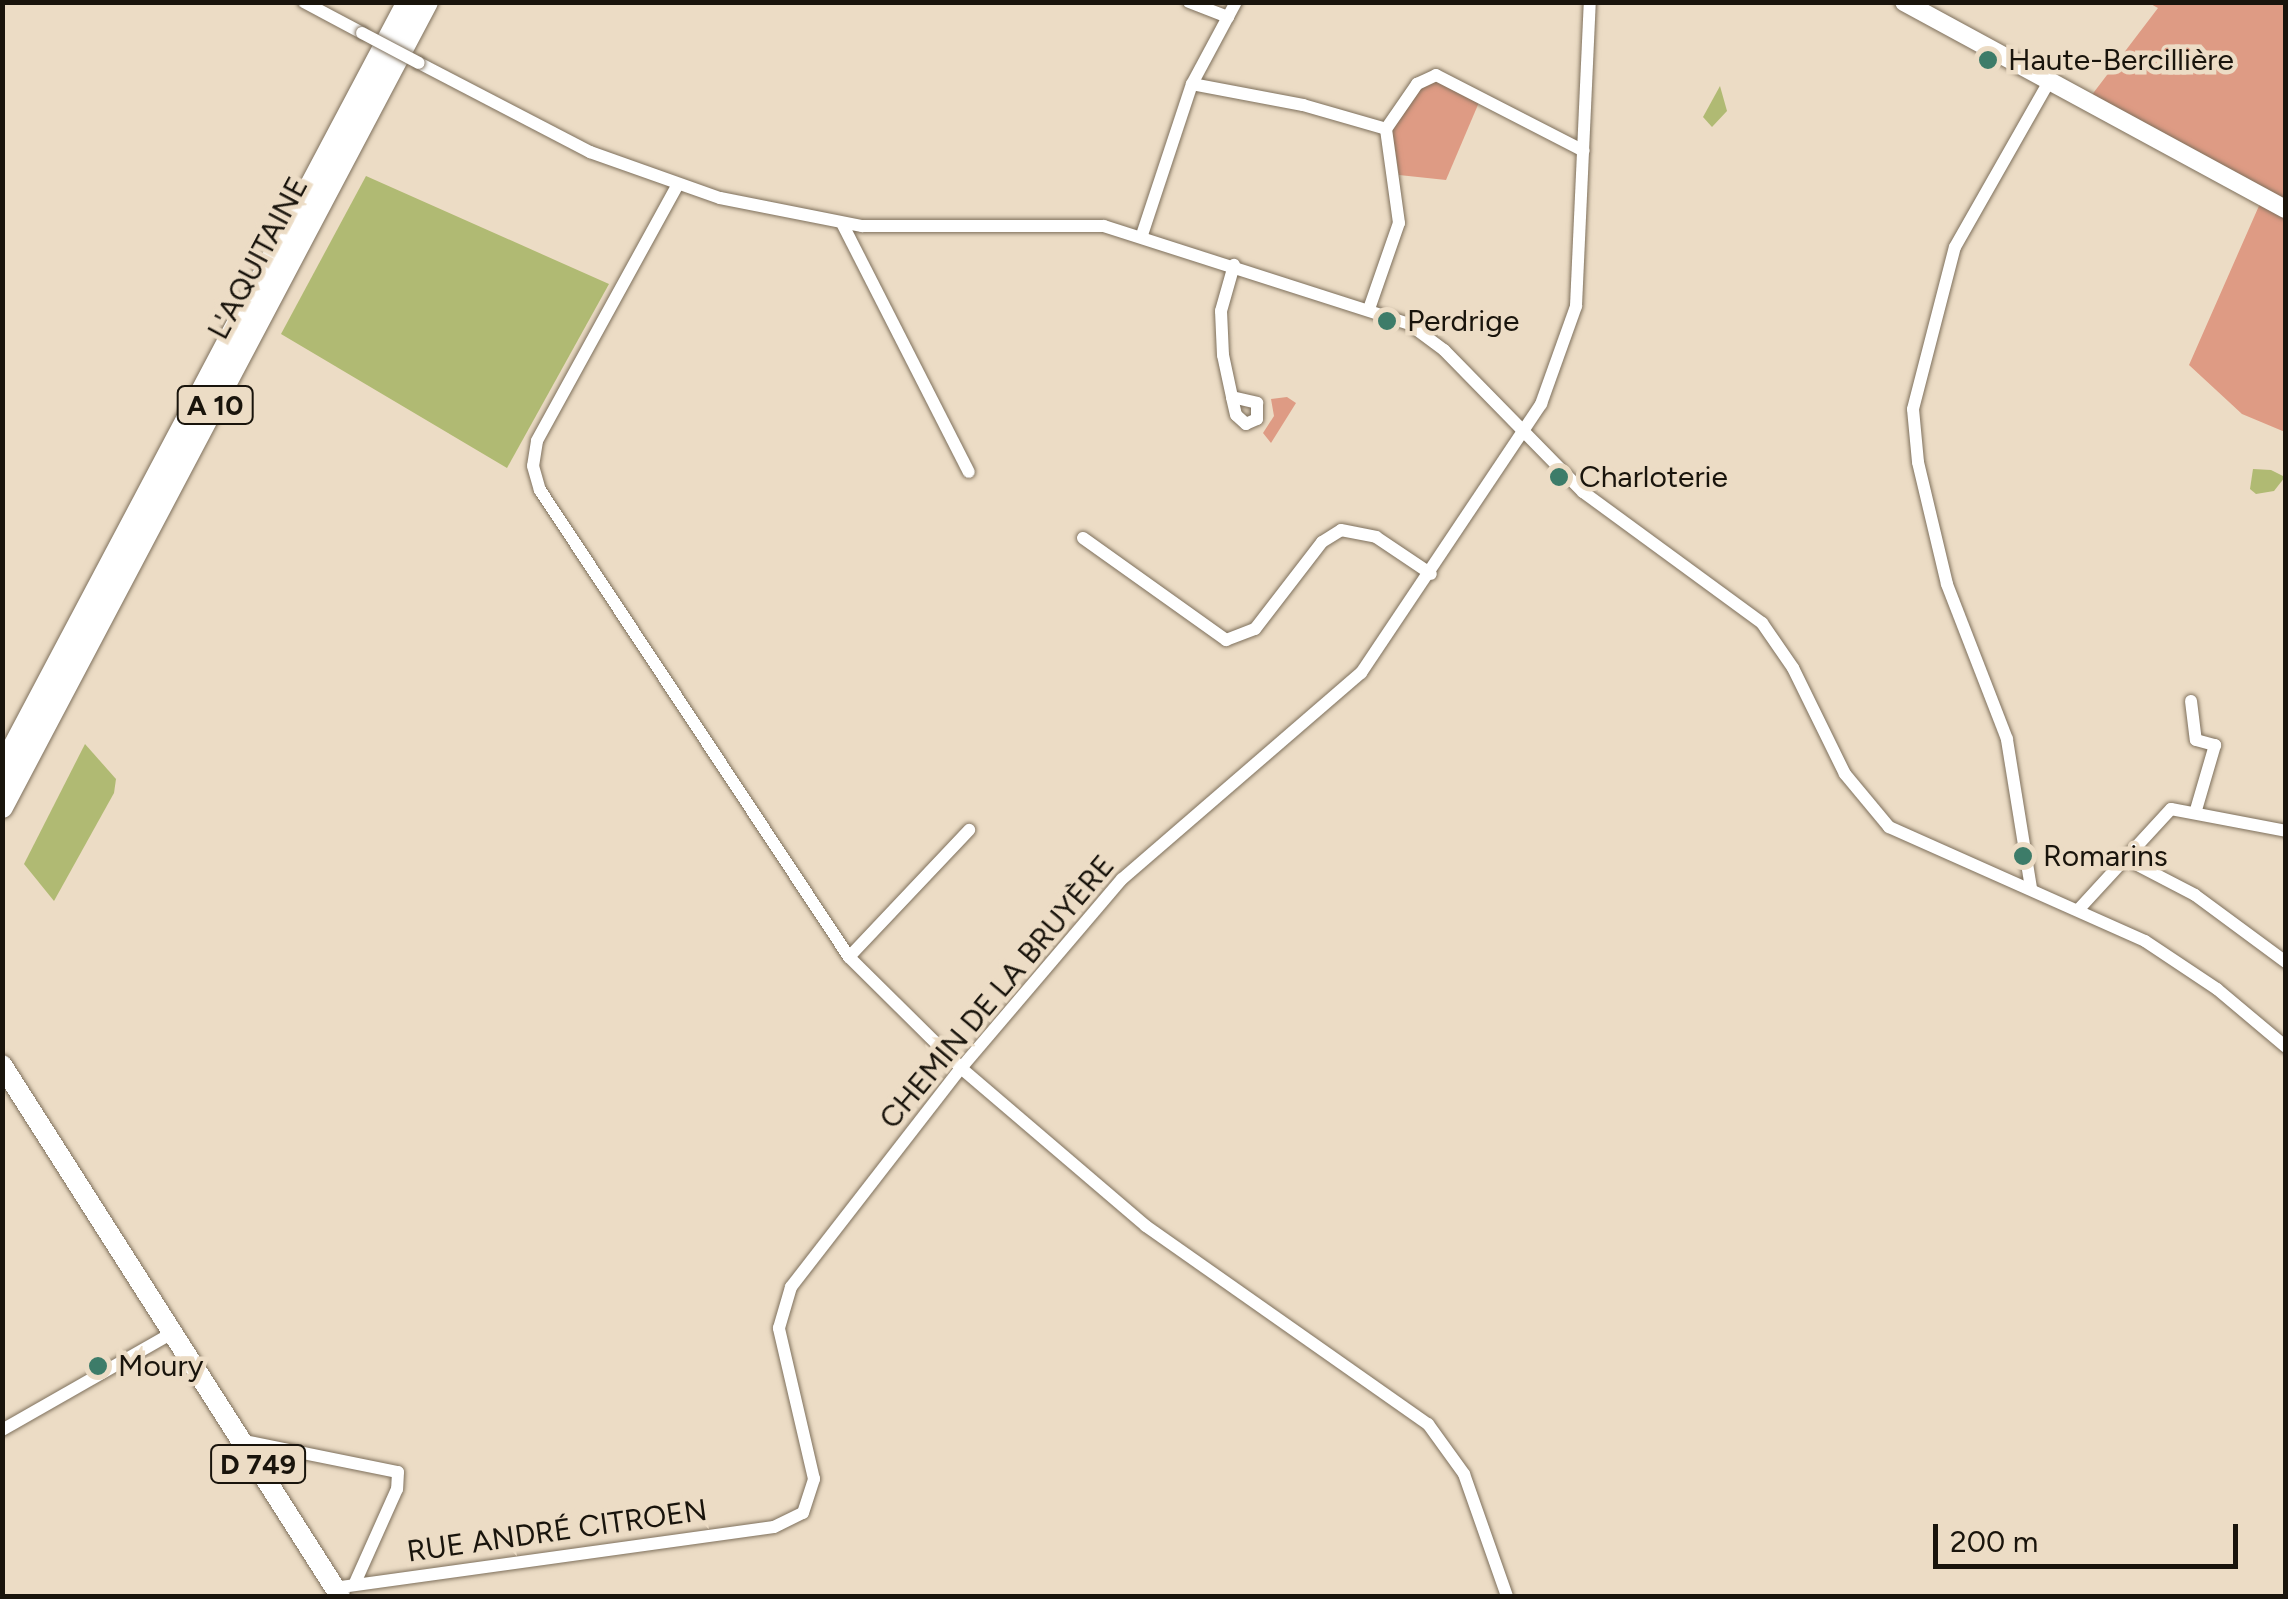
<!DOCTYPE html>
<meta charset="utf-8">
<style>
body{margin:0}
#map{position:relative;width:2288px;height:1599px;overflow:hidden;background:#ecdcc5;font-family:Figtree,sans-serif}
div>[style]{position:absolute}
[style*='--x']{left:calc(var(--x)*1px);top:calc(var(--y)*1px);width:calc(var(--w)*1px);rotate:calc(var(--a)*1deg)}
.green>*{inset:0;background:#de9b84}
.water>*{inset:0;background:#b0ba73}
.roads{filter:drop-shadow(0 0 2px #7e705c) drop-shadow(0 0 2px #7e705c)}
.minor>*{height:12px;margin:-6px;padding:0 6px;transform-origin:6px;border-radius:6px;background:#fff}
.secondary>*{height:18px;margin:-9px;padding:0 9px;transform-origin:9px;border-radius:9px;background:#fff}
.primary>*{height:20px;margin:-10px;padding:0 10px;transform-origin:10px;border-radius:10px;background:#fff}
.motorway>*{height:22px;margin:-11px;padding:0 11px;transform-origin:11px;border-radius:11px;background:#fff}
.bridges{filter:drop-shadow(0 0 2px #7e705c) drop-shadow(0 0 2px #7e705c)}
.minor-bridge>*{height:12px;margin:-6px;padding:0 6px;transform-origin:6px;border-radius:6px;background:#fff}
.dots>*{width:28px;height:28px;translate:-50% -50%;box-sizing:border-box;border:5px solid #ecdcc5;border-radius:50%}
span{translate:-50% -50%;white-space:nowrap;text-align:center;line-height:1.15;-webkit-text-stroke:9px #ecdcc5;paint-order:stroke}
.shield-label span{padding:2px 8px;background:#ecdcc5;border:2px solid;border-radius:8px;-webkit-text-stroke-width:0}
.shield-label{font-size:28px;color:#19140c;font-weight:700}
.poi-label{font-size:30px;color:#19140c}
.left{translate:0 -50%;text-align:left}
.street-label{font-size:30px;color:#19140c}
.frame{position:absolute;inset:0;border:5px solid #19140c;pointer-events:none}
.scale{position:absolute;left:1933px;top:1524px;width:305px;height:45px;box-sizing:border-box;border:5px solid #19140c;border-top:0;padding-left:12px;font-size:30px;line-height:35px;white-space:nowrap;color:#19140c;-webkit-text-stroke:8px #ecdcc5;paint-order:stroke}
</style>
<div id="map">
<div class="green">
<div style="clip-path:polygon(2149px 3px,2285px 3px,2285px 432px,2242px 414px,2189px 365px,2262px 199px,2091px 96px,2158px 8px)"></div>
<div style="clip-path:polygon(1436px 80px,1480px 100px,1446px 180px,1399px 175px,1392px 130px,1420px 87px)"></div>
<div style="clip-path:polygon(1287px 397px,1296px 403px,1271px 443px,1263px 433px,1274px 416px,1271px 399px)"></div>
</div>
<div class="water">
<div style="clip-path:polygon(1720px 86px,1727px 111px,1712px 127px,1703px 117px)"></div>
<div style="clip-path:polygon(366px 176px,609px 284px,507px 468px,281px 334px)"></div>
<div style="clip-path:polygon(2253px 469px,2271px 470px,2285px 477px,2274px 491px,2256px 494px,2250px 489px)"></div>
<div style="clip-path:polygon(85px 744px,116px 779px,114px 793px,54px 901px,24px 864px)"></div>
</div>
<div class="roads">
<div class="minor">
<div style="--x:304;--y:2;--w:66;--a:28.1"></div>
<div style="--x:1189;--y:2;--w:42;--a:21"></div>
<div style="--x:419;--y:63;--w:193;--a:27.5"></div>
<div style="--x:590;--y:152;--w:138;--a:19.5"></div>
<div style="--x:720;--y:198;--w:145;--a:11.2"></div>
<div style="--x:862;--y:226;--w:242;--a:0"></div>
<div style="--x:1104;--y:226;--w:320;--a:17.8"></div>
<div style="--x:1409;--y:324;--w:44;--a:36.6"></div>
<div style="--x:1444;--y:350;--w:199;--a:45.6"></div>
<div style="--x:1583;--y:492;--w:222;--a:36.2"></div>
<div style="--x:1762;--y:623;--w:55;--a:55.4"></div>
<div style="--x:1793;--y:668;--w:118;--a:63.9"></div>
<div style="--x:1845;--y:774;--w:69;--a:50.3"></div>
<div style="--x:1889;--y:827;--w:280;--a:24"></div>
<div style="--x:2145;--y:941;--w:87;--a:33.7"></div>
<div style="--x:2217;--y:989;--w:90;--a:40"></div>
<div style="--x:1192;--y:84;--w:113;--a:10.7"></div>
<div style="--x:1303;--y:105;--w:86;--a:16.1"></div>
<div style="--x:1386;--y:129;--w:55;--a:-55.4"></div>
<div style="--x:1417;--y:84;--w:21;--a:-25"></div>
<div style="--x:1436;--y:75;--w:166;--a:27.2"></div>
<div style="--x:677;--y:186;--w:291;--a:118.8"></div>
<div style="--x:537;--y:441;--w:25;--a:99"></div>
<div style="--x:533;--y:466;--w:25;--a:74"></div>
<div style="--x:540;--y:490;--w:560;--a:56.51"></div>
<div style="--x:849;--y:957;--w:158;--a:44.7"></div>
<div style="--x:961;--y:1068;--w:243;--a:40.5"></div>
<div style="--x:1146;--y:1226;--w:345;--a:35.1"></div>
<div style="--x:1428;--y:1424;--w:62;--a:54.2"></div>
<div style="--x:1464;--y:1474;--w:129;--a:70.6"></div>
<div style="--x:843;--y:225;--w:277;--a:63"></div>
<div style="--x:1142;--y:235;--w:159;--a:-71.7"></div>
<div style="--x:1192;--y:84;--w:93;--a:-61.8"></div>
<div style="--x:1369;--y:309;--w:91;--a:-70.8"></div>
<div style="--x:1399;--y:223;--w:95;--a:-97.9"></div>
<div style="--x:1232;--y:397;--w:26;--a:13"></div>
<div style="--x:1257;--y:403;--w:16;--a:90"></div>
<div style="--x:1257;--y:419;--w:12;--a:156"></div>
<div style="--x:1246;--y:424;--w:13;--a:-138"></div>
<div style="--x:1236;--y:415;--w:18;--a:-103"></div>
<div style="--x:1232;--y:397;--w:43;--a:-102.1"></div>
<div style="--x:1223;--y:355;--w:44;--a:-92.6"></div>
<div style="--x:1221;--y:311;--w:48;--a:-74.2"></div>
<div style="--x:1083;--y:538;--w:176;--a:35.5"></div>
<div style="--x:1226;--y:640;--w:31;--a:-21"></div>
<div style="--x:1255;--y:629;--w:110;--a:-52.4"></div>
<div style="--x:1322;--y:542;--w:22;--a:-32"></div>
<div style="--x:1341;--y:530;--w:36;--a:11"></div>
<div style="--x:1376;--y:537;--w:66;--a:33.9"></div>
<div style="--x:2191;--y:701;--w:39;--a:83"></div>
<div style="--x:2196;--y:740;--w:20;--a:15"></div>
<div style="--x:2215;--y:745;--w:68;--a:106.3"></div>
<div style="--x:2124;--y:858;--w:80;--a:27.5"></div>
<div style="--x:2195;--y:895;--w:113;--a:36.4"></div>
<div style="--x:2031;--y:888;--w:151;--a:-99.2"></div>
<div style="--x:2007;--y:739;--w:166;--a:-111.2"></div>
<div style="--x:1947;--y:584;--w:125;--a:-103.4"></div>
<div style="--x:1918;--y:462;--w:53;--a:-95.4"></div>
<div style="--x:1913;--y:409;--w:167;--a:-75.5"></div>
<div style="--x:1955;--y:247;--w:189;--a:-60.4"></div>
<div style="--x:2079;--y:909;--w:136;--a:-47.4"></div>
<div style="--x:2171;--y:809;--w:117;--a:10.8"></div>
<div style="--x:849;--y:957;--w:175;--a:-46.6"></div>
<div style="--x:2;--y:1430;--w:198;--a:-29.7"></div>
<div style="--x:244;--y:1441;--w:157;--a:11.4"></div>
<div style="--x:398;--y:1472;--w:17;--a:93"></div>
<div style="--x:397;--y:1489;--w:103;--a:114.1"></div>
<div style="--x:334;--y:1588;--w:444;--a:-7.9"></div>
<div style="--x:774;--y:1527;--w:32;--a:-26"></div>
<div style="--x:803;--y:1513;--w:36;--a:-72"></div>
<div style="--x:814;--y:1479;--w:155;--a:-103.1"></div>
<div style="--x:779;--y:1328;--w:43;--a:-73.7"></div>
<div style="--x:791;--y:1287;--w:277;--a:-52.2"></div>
<div style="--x:961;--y:1068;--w:248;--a:-49.6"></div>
<div style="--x:1122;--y:879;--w:316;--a:-40.8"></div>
<div style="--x:1361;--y:673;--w:324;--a:-56.2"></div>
<div style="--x:1541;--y:404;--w:104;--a:-70.3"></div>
<div style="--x:1576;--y:306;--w:304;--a:-87.4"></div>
</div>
<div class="secondary">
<div style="--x:1904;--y:2;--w:434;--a:28.5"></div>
</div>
<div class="primary">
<div style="--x:2;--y:1065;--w:629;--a:57.52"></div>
</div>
<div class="motorway">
<div style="--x:2;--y:769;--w:868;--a:-62.11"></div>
<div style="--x:2;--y:807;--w:910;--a:-62.17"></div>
</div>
</div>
<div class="bridges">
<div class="minor-bridge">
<div style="--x:362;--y:33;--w:64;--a:27.8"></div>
</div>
</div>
<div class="dots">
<div style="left:1988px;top:60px;background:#3d7c69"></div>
<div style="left:1387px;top:321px;background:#3d7c69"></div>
<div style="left:1559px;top:477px;background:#3d7c69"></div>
<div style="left:2023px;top:856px;background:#3d7c69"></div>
<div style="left:98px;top:1366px;background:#3d7c69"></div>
</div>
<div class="shield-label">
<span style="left:215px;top:405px">A 10</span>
<span style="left:258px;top:1464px">D 749</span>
</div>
<div class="poi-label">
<span class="left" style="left:2008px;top:60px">Haute-Bercillière</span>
<span class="left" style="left:1407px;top:321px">Perdrige</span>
<span class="left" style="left:1579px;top:477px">Charloterie</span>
<span class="left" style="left:2043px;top:856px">Romarins</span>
<span class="left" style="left:118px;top:1366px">Moury</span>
</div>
<div class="street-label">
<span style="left:258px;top:258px;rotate:-62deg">L'AQUITAINE</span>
<span style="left:997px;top:992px;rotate:-50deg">CHEMIN DE LA BRUYÈRE</span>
<span style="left:557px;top:1531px;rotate:-8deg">RUE ANDRÉ CITROEN</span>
</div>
<div class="frame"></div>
<div class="scale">200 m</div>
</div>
